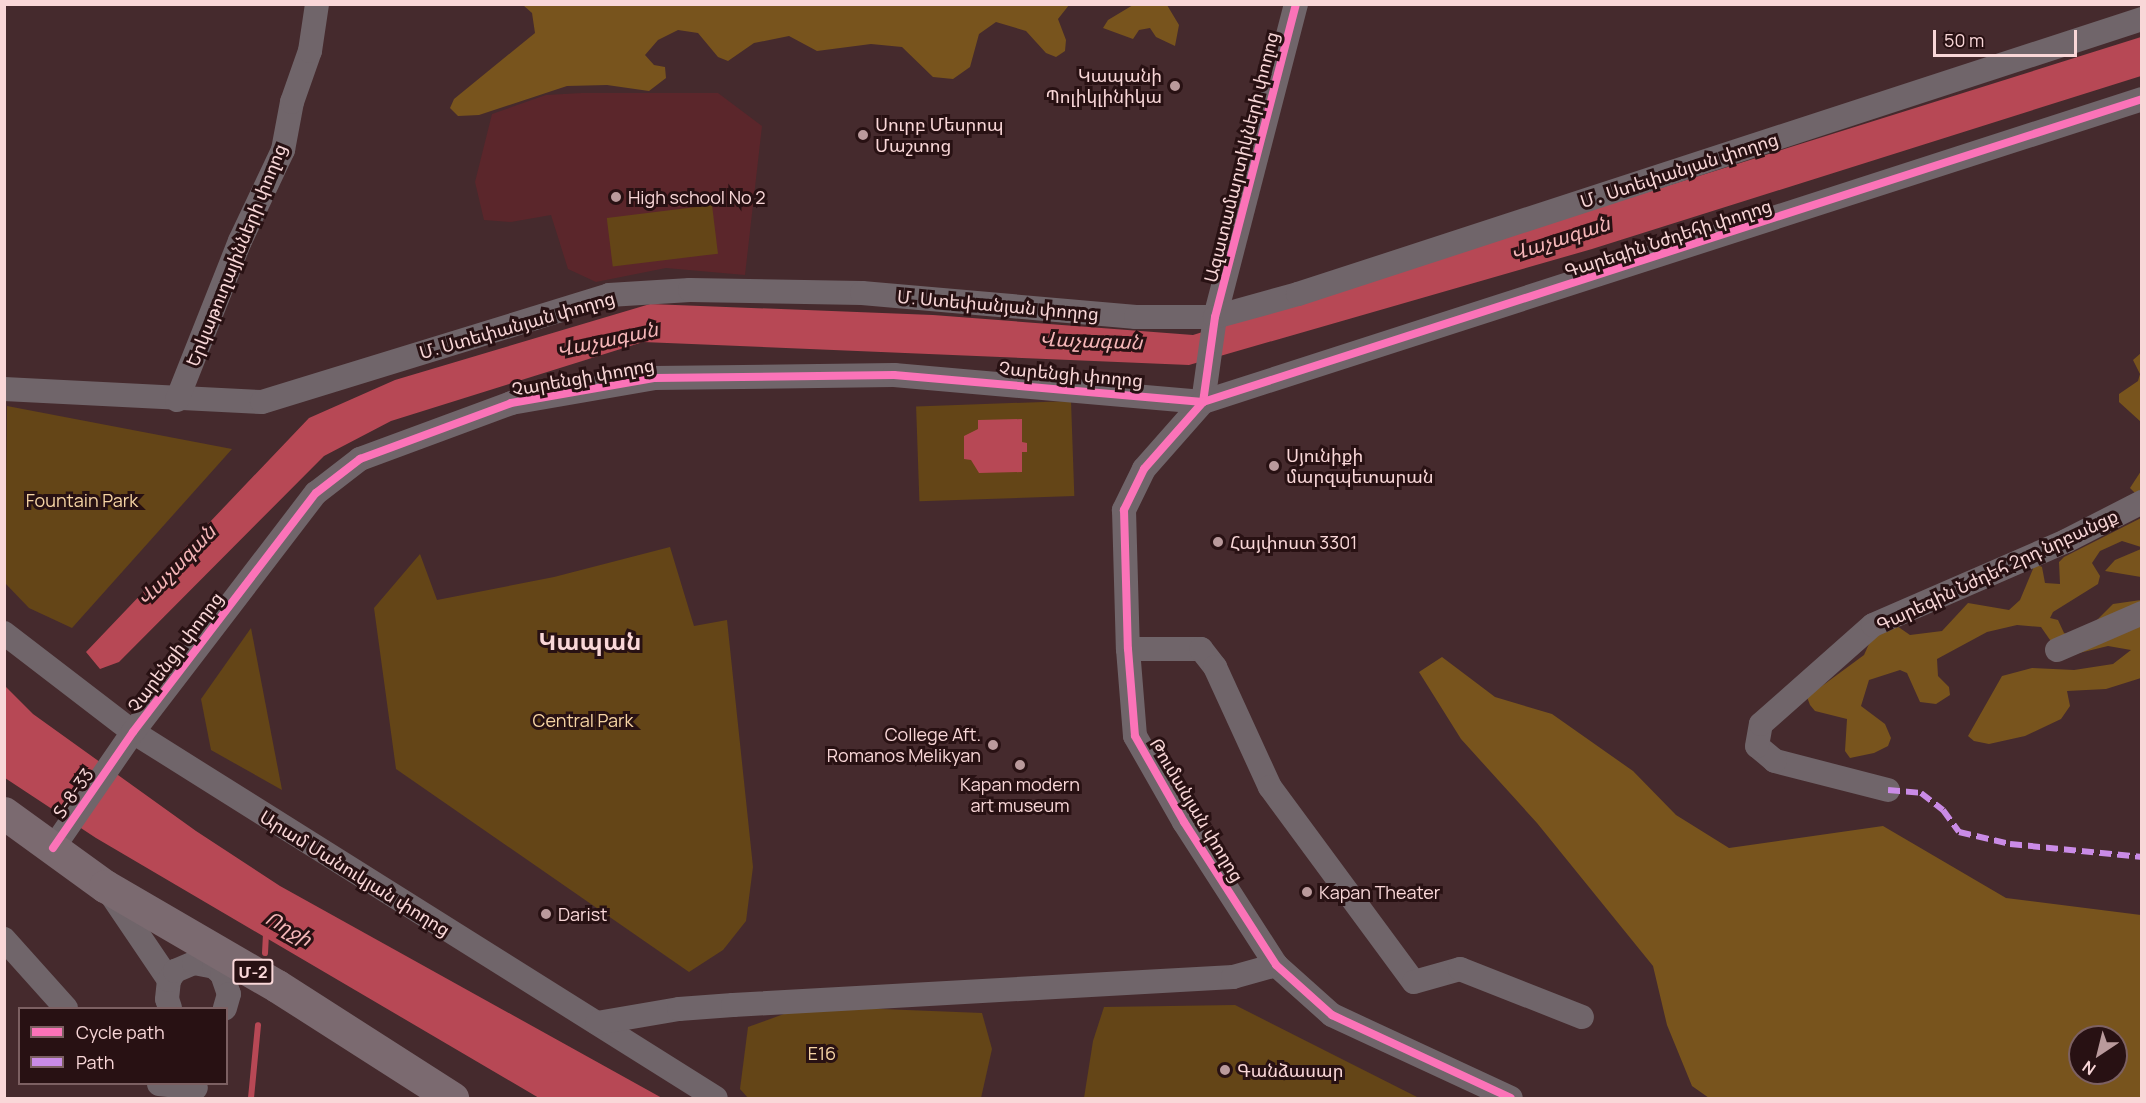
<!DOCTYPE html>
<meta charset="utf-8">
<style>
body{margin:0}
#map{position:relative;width:2146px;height:1103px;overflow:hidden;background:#452a2d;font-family:Manrope,"Noto Sans Armenian",sans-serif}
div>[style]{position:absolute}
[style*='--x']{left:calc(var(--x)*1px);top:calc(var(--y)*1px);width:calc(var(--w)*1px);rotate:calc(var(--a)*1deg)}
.built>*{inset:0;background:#5b262b}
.green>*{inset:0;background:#644517;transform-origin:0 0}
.forest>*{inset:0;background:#78541d}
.water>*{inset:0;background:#b74855}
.stream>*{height:6px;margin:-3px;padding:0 3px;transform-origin:3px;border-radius:3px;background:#b74855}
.minor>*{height:24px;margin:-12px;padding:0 12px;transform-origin:12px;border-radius:12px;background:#70656a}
.highway>*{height:33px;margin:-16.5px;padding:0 16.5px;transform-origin:16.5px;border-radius:16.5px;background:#7b6a70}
.quiet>*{height:6px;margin-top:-3px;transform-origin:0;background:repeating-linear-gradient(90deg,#ca8be6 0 12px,transparent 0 18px)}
.cycleway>*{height:8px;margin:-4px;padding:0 4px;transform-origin:4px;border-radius:4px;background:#fb73b8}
.dots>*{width:16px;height:16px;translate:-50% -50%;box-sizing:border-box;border:3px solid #281113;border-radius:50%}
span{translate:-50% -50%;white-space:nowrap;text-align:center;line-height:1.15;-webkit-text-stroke:6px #281113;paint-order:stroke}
.shield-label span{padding:2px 4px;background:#281113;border:2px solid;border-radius:4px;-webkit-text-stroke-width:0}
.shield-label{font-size:16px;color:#f9d7d8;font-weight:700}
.poi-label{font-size:18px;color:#f9d7d8}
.right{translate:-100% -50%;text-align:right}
.left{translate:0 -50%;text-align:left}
.street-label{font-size:18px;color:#f9d7d8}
.park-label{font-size:18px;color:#f6d4a4}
.water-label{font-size:20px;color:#f5b6b8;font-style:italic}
.district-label{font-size:24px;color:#f9d7d8;font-weight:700}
.frame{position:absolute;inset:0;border:6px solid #f9d7d8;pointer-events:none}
.legend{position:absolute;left:18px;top:1007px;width:210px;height:78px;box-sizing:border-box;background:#281113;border:2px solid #7c6062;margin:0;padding:8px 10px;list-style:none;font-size:18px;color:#f9d7d8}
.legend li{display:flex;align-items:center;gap:12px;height:30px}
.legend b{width:30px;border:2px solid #7c6062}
.north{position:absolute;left:2068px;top:1025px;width:60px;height:60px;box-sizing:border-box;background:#281113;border:2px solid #7c6062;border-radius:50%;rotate:215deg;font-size:16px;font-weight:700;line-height:24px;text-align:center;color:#f9d7d8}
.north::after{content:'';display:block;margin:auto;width:21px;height:27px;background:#ba9a9c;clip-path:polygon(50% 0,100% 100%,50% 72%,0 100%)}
.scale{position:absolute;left:1933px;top:30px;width:144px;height:27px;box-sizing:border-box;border:3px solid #f9d7d8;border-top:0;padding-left:8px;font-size:18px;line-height:21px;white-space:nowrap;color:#f9d7d8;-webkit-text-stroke:4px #281113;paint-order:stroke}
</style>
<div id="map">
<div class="built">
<div style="clip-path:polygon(582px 93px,718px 93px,762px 126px,745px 275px,666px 268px,596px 282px,568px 269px,551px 215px,511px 222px,484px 220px,475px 182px,492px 114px,546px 95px)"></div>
</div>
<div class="green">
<div style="left:712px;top:205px;width:49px;height:106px;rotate:83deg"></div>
<div style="left:1071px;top:401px;width:95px;height:155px;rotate:88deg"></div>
<div style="clip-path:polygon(7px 406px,232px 449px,72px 628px,29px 608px,5px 583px)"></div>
<div style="clip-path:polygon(670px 547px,694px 626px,727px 620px,753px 867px,746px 921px,723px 950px,689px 972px,396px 769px,374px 608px,420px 554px,437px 600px,554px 577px)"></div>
<div style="clip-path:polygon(251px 628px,282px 790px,211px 750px,201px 699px)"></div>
<div style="clip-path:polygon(1235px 1005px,1419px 1098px,1084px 1098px,1093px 1041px,1104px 1007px)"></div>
<div style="clip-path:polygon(806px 1006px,982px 1013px,992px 1049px,981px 1098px,748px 1098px,740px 1089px,748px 1027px)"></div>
</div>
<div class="forest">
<div style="clip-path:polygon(523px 5px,1069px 5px,1058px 19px,1066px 40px,1065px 51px,1056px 57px,1046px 53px,1026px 31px,996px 22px,979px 34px,970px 67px,953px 79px,933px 77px,902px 47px,871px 44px,817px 51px,789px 36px,754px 43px,728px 61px,718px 57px,698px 33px,678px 30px,658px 40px,645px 55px,654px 65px,665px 67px,666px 78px,649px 91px,607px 85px,567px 86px,479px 115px,458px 116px,450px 108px,454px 99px,535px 33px,532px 13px)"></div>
<div style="clip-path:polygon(1133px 5px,1167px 5px,1179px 25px,1175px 46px,1156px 37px,1150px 28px,1139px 30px,1133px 39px,1103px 28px,1108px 20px)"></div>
<div style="clip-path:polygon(2141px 353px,2141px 422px,2119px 402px,2119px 394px,2138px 381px,2140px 374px,2133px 360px)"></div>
<div style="clip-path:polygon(2141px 471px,2141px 499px,2130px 488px)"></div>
<div style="clip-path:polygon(2141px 518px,2141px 547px,2122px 541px,2100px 551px,2092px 563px,2100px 576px,2098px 584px,2053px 612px,2050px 618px,2058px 620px,2064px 633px,2071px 636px,2092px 625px,2113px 604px,2141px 600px,2141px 678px,2106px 689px,2067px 691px,2070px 706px,2061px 719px,2025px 736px,1989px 744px,1974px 741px,1968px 736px,2002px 676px,2032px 668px,2074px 670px,2113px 664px,2131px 650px,2108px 646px,2071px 655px,2057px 650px,2041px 627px,2017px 625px,1987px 632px,1937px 659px,1938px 676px,1949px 687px,1950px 695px,1936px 704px,1920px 702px,1907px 673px,1900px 670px,1869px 680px,1861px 706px,1885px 724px,1891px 738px,1888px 746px,1874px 753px,1850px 758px,1845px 751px,1847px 719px,1815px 711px,1810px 705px,1807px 697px,1864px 655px,1873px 635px,1897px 626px,1910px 635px,1942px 631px,1968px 603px,2009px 610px,2020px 600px,2035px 564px,2042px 567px,2045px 583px,2060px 584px,2059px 562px,2064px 557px)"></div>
<div style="clip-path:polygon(2141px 549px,2141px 577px,2105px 571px,2115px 560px)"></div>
<div style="clip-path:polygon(evenodd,1442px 657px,1495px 697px,1552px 714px,1633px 771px,1676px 815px,1729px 848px,1883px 826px,2006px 898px,2141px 915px,2141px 1098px,1709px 1098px,1692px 1086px,1667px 1025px,1653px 966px,1537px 823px,1461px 739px,1419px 672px,1442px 657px,2080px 1037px,2116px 1037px,2116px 1073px,2080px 1073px,2080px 1037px)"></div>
</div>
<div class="water">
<div style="clip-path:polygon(2141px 37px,2141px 76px,1592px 249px,1189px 365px,643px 342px,391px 421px,324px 456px,119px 662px,100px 669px,86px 652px,309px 418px,395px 380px,650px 304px,933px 315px,1193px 335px)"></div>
<div style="clip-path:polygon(1022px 419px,1022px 442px,1027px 443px,1027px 452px,1022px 452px,1022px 472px,979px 473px,971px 460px,964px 459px,964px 436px,978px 429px,978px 420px)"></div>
<div style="clip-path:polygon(4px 685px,33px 714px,196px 831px,280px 886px,662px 1098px,539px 1098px,96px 838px,5px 778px)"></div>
</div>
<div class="stream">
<div style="--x:265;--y:953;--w:20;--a:-87"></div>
<div style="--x:251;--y:1098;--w:73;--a:-84.5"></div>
</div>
<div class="minor">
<div style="--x:1296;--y:4;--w:323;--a:104.5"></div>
<div style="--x:1215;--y:317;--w:86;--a:98"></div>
<div style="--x:1203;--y:402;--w:89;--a:131.4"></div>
<div style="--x:1144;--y:469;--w:46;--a:116"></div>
<div style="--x:1124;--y:510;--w:139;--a:88.4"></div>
<div style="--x:1128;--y:649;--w:87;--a:85.4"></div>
<div style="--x:1135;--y:736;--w:99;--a:60.3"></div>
<div style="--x:1184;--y:822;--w:170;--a:57.2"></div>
<div style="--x:1276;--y:965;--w:75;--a:41.8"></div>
<div style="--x:1332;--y:1015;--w:197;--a:24.9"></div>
<div style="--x:4;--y:389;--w:258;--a:2.9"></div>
<div style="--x:262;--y:402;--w:363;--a:-17.1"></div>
<div style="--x:609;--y:295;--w:81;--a:-3.5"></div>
<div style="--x:690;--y:290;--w:172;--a:1"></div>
<div style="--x:862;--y:293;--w:275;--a:5"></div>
<div style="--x:1136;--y:317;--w:79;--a:0"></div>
<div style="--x:1215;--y:317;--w:86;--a:-15.5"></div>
<div style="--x:1298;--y:294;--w:888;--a:-18.05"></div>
<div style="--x:177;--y:400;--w:171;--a:-68.4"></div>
<div style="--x:240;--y:241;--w:101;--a:-64.7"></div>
<div style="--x:283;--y:150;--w:49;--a:-79.4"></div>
<div style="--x:292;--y:102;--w:54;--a:-70.6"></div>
<div style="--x:310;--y:51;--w:48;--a:-81.5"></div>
<div style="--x:4;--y:633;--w:163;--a:37.5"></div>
<div style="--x:133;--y:732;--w:688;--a:32.12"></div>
<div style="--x:1128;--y:649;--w:73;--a:0"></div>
<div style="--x:1201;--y:649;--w:23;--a:52"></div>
<div style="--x:1215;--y:667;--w:132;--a:65.4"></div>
<div style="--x:1270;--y:787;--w:242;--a:53.6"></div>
<div style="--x:1414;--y:982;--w:48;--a:-15.8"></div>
<div style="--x:1460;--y:969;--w:131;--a:21.5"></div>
<div style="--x:2057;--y:650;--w:93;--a:-23.5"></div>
<div style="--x:1888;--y:790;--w:117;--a:-165.6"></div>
<div style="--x:1775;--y:761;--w:23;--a:-140"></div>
<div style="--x:1757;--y:746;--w:22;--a:-80"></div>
<div style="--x:1761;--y:724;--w:149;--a:-41.5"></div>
<div style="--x:1873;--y:625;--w:210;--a:-23.5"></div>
<div style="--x:2066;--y:541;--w:85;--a:-27.2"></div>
<div style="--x:53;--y:848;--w:141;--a:-55.4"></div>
<div style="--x:133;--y:732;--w:301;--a:-52.6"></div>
<div style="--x:316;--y:493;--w:56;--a:-37.7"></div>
<div style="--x:360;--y:459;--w:161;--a:-20.3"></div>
<div style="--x:511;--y:403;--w:145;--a:-9.9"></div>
<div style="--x:654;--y:378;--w:240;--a:-0.7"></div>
<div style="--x:894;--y:375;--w:310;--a:5"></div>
<div style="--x:1203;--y:402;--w:987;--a:-17.88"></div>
<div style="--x:108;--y:890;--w:109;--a:55.9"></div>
<div style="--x:4;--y:939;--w:93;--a:48.1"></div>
<div style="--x:170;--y:1008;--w:9;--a:-108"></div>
<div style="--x:167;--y:999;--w:19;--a:-84"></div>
<div style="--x:169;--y:980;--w:11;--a:-56"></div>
<div style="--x:175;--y:971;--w:21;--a:-23"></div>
<div style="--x:194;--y:963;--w:20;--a:11"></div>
<div style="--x:214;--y:967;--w:11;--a:41"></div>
<div style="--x:222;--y:974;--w:21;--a:71"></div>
<div style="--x:229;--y:994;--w:15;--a:106"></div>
<div style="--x:597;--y:1023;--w:83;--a:-9.7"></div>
<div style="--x:679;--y:1009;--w:54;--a:-4.2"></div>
<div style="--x:733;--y:1005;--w:501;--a:-3.21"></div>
<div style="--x:1233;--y:977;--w:45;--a:-15.6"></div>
<div style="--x:159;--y:1084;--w:37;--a:6"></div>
</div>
<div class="highway">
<div style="--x:4;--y:813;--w:125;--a:35.9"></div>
<div style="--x:105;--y:886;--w:199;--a:30.2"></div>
<div style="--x:277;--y:986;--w:208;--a:32.6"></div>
</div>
<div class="quiet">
<div style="--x:1888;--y:790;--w:33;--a:5"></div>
<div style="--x:1921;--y:793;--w:28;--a:38"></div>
<div style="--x:1943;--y:810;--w:27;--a:54"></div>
<div style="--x:1959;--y:832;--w:52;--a:13.2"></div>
<div style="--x:2010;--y:844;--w:133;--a:5.6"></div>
</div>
<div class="cycleway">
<div style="--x:1296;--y:4;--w:323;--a:104.5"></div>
<div style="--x:1215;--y:317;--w:86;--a:98"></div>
<div style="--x:1203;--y:402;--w:89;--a:131.4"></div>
<div style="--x:1144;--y:469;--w:46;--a:116"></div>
<div style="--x:1124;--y:510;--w:139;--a:88.4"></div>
<div style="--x:1128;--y:649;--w:87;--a:85.4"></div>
<div style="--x:1135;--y:736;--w:99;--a:60.3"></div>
<div style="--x:1184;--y:822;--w:170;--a:57.2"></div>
<div style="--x:1276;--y:965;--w:75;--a:41.8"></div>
<div style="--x:1332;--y:1015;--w:197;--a:24.9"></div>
<div style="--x:53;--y:848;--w:141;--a:-55.4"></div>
<div style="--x:133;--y:732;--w:301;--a:-52.6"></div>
<div style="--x:316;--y:493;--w:56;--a:-37.7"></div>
<div style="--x:360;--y:459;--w:161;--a:-20.3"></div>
<div style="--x:511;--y:403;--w:145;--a:-9.9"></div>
<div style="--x:654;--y:378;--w:240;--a:-0.7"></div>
<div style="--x:894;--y:375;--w:310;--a:5"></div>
<div style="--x:1203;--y:402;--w:987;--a:-17.88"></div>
</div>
<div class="dots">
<div style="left:1175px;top:86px;background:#ba9a9c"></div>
<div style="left:863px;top:135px;background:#ba9a9c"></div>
<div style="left:616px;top:197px;background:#ba9a9c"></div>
<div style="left:1274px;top:466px;background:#ba9a9c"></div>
<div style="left:1218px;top:542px;background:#ba9a9c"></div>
<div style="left:993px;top:745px;background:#ba9a9c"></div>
<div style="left:1020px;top:765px;background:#ba9a9c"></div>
<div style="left:1307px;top:892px;background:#ba9a9c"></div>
<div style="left:546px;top:914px;background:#ba9a9c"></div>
<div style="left:1225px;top:1070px;background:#ba9a9c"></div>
</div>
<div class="shield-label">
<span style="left:253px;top:972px">Մ-2</span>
</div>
<div class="poi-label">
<span class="right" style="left:1162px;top:86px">Կապանի<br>Պոլիկլինիկա</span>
<span class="left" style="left:875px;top:135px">Սուրբ Մեսրոպ<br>Մաշտոց</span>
<span class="left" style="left:628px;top:197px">High school No 2</span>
<span class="left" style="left:1286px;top:466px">Սյունիքի<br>մարզպետարան</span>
<span class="left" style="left:1230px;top:542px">Հայփոստ 3301</span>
<span class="right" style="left:981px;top:745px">College Aft.<br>Romanos Melikyan</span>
<span style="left:1020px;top:795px">Kapan modern<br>art museum</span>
<span class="left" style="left:1319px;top:892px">Kapan Theater</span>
<span class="left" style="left:558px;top:914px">Darist</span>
<span class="left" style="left:1237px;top:1070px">Գանձասար</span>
</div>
<div class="street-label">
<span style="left:1241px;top:157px;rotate:-76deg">Ազատամարտիկների փողոց</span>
<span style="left:1679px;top:170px;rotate:-18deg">Մ․ Ստեփանյան փողոց</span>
<span style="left:1668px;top:238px;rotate:-18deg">Գարեգին Նժդեհի փողոց</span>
<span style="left:236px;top:255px;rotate:-68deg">Երկաթուղայինների փողոց</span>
<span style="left:998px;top:305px;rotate:5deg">Մ. Ստեփանյան փողոց</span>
<span style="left:517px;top:325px;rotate:-16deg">Մ. Ստեփանյան փողոց</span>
<span style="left:1071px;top:374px;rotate:5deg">Չարենցի փողոց</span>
<span style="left:583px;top:377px;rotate:-10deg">Չարենցի փողոց</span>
<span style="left:1997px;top:570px;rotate:-25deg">Գարեգին Նժդեհ 2րդ նրբանցք</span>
<span style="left:175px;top:652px;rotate:-53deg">Չարենցի փողոց</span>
<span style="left:73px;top:793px;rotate:-55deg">Տ-8-33</span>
<span style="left:1197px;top:810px;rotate:59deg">Թումանյան փողոց</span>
<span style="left:355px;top:873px;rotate:32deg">Արամ Մանուկյան փողոց</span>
</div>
<div class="park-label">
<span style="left:82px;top:500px">Fountain Park</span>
<span style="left:583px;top:720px">Central Park</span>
<span style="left:822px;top:1053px">E16</span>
</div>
<div class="water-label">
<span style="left:1560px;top:238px;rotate:-18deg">Վաչագան</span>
<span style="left:607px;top:339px;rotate:-12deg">Վաչագան</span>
<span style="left:1091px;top:340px;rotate:2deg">Վաչագան</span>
<span style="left:176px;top:565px;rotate:-46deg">Վաչագան</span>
<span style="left:289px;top:928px;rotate:30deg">Ողջի</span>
</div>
<div class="district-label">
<span style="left:590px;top:641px">Կապան</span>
</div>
<div class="frame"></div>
<ul class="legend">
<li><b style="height:8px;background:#fb73b8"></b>Cycle path</li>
<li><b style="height:8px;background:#ca8be6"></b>Path</li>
</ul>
<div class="north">N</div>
<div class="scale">50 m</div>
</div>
